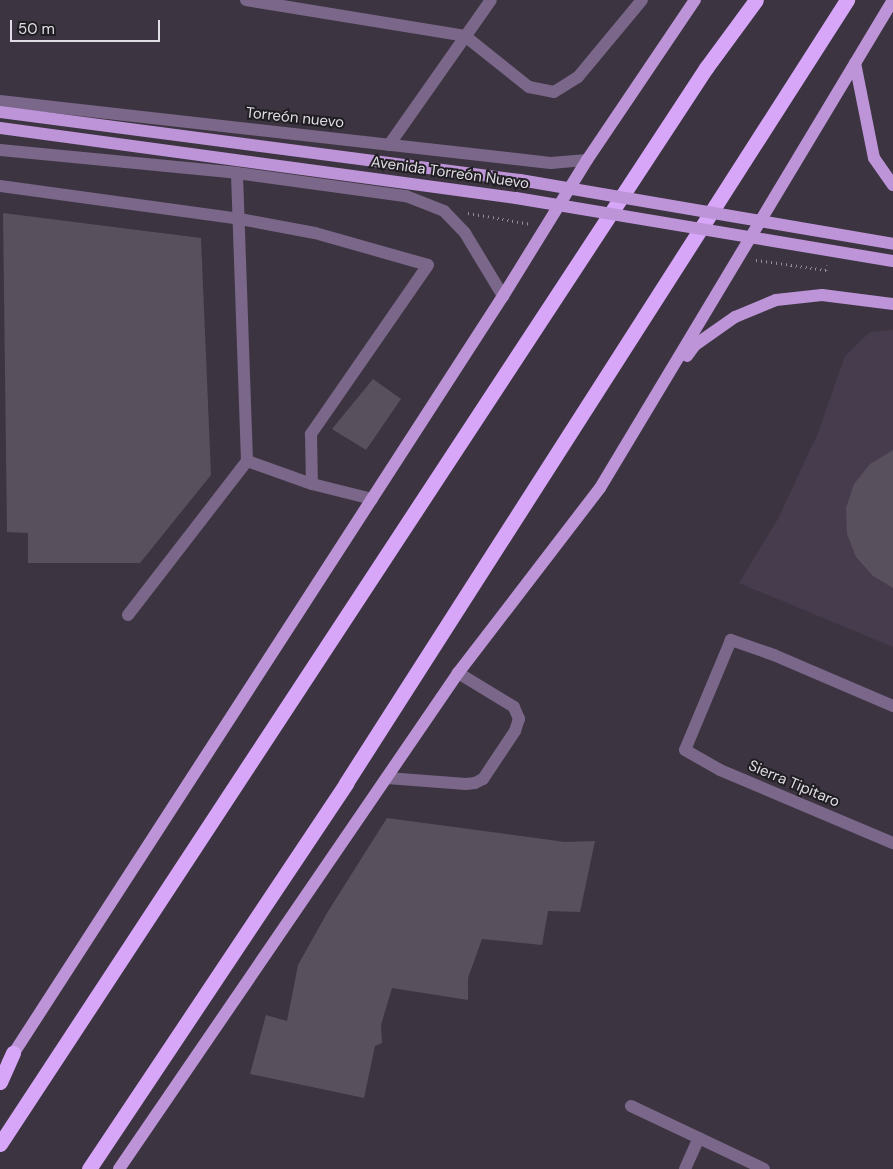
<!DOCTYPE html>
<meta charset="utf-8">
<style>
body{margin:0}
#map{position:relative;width:893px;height:1169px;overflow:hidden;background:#3c3541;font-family:"DM Sans",sans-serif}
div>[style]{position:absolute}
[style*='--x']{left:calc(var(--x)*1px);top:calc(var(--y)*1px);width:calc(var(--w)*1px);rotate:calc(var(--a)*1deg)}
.built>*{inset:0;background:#463c4e}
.building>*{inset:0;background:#58505d}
.path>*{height:3px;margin-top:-1.5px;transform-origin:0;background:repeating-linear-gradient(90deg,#958f99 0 1px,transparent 0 5px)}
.minor>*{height:12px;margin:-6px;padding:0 6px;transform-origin:6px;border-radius:6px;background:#7b6789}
.major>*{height:12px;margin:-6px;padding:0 6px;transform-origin:6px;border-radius:6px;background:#bd94d8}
.highway>*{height:15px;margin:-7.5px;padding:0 7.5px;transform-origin:7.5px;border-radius:7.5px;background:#d7a6f8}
.major-bridge>*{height:12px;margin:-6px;padding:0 6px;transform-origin:6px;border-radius:6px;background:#bd94d8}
span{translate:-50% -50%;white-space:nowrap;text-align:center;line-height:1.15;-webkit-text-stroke:4px #211e23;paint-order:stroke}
.street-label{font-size:15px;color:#e1dde4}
.scale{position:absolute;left:10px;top:20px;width:150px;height:22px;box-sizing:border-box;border:2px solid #e1dde4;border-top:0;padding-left:6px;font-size:15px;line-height:18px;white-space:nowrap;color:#e1dde4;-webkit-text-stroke:4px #211e23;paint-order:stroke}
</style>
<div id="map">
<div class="built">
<div style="clip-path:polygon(893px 330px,893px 647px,739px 583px,778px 519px,818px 433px,845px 356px,870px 332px)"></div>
</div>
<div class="building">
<div style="clip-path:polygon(3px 213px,201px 238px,211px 475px,140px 563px,28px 563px,28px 533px,7px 532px)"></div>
<div style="clip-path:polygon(373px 379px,401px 399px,366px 450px,332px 429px)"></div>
<div style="clip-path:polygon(893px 450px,893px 588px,873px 576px,856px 557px,847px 534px,846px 508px,854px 484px,870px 464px)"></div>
<div style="clip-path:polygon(387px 818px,565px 842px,595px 841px,580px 912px,548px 911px,542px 945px,482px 939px,468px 978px,468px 1000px,392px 988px,381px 1025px,382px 1043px,375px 1046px,364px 1098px,250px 1074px,266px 1015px,287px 1021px,298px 965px,327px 913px)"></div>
</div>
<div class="path">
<div style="--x:468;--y:213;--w:64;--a:9.9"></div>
<div style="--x:756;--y:260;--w:71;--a:8.1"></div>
<div style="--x:826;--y:270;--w:5;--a:-79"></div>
</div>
<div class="minor">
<div style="--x:246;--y:0;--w:222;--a:9.3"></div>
<div style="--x:465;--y:36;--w:82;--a:38.6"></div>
<div style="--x:529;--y:87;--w:25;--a:11"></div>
<div style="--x:554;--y:92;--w:28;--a:-32"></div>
<div style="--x:578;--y:77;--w:100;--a:-50.3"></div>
<div style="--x:0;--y:101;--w:554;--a:6.42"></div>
<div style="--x:551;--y:163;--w:36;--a:-5"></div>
<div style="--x:389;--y:145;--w:177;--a:-54.9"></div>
<div style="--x:0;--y:150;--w:238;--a:5.5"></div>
<div style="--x:237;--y:173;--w:171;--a:7.8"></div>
<div style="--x:406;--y:196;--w:41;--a:21.5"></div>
<div style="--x:444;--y:211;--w:30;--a:46"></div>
<div style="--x:465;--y:233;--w:74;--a:58.9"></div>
<div style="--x:0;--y:186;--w:242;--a:7.8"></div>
<div style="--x:240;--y:219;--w:76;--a:10.6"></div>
<div style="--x:315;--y:233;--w:117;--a:15.8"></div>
<div style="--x:428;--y:265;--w:206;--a:124.7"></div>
<div style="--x:311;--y:434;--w:50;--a:88.9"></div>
<div style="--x:247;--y:461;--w:69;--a:19.5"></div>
<div style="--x:312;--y:484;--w:62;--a:14"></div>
<div style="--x:128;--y:615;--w:195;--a:-52.3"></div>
<div style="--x:247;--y:461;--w:288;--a:-92"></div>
<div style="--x:893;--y:706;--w:129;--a:-156.8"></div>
<div style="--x:774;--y:655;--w:46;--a:-160.8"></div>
<div style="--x:731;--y:640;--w:119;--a:112.7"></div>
<div style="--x:685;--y:750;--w:40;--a:29.7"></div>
<div style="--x:720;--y:770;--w:188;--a:22.9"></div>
<div style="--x:387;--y:778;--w:79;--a:4.3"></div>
<div style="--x:466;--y:784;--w:9;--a:-6"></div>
<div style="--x:475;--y:783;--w:9;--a:-27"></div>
<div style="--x:483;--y:779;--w:58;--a:-56.3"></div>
<div style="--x:515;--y:731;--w:13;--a:-72"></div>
<div style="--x:519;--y:719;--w:13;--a:-113"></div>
<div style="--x:514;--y:707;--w:66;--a:-148.7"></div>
<div style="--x:631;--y:1106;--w:147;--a:25.3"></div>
<div style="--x:685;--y:1169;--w:34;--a:-66"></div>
</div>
<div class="major">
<div style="--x:855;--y:63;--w:97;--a:78.7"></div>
<div style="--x:874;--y:158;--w:33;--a:55"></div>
<div style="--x:687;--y:356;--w:14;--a:-54"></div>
<div style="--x:695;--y:345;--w:49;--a:-35"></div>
<div style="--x:735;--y:317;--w:44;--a:-22.5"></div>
<div style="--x:776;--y:300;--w:46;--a:-6.2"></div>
<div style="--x:822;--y:295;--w:72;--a:7.2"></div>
<div style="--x:8;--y:1062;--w:912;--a:-57.13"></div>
<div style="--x:503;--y:296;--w:160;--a:-58.3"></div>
<div style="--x:587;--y:160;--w:193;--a:-56"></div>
<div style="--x:119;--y:1169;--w:601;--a:-55.65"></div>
<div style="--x:458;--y:673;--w:233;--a:-52.5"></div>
<div style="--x:600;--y:488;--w:569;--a:-59.02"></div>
</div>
<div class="highway">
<div style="--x:0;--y:1082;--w:32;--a:-66"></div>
<div style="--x:0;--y:1144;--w:1287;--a:-56.73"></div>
<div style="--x:706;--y:68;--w:84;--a:-53.7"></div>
<div style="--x:89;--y:1169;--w:464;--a:-56.3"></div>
<div style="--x:346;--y:783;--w:930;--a:-57.39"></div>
</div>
<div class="major-bridge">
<div style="--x:0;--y:112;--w:524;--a:7.45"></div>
<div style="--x:520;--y:180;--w:378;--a:9.7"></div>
<div style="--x:0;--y:128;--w:521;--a:7.73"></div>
<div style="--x:516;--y:198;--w:382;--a:9.5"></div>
</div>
<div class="street-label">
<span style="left:295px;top:118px;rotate:6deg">Torreón nuevo</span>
<span style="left:450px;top:173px;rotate:8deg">Avenida Torreón Nuevo</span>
<span style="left:794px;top:784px;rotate:23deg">Sierra Tipitaro</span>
</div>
<div class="scale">50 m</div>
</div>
